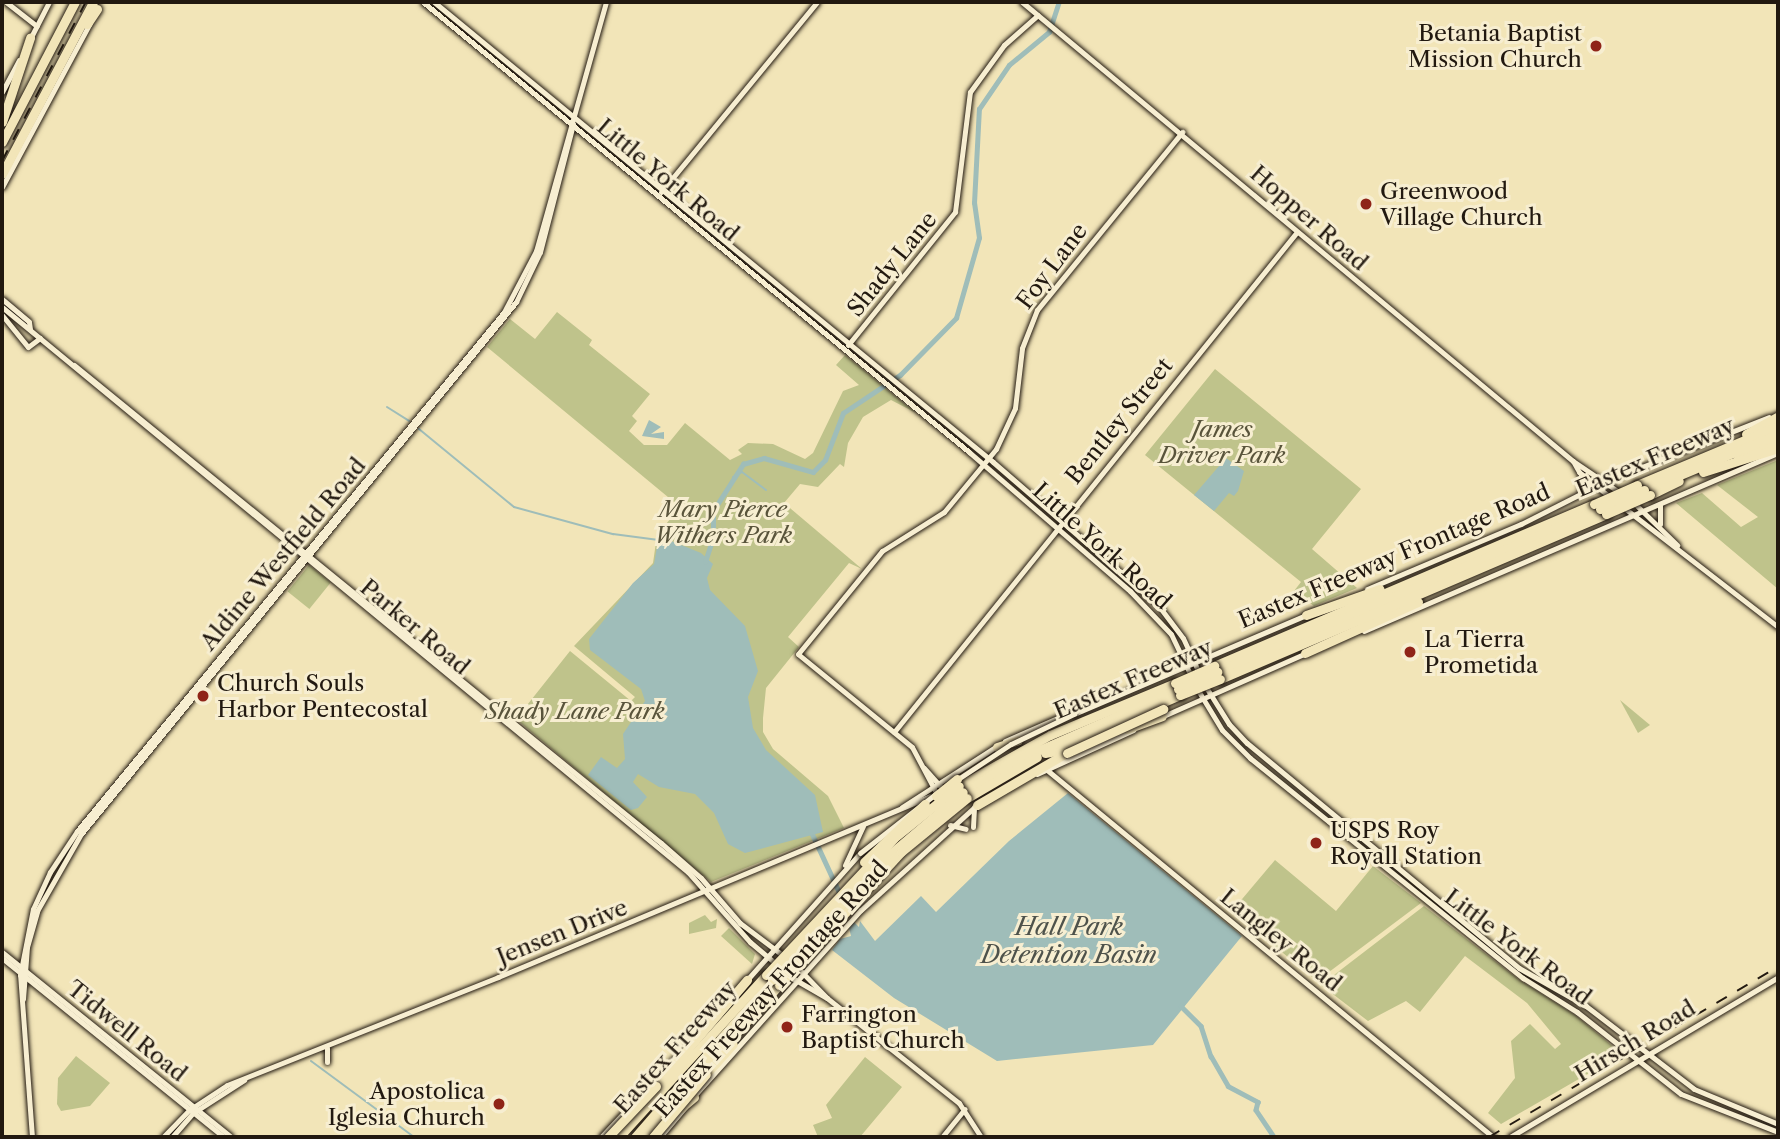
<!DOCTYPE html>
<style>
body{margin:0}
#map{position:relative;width:1780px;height:1139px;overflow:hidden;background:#f2e5b8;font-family:"Libre Caslon Text",serif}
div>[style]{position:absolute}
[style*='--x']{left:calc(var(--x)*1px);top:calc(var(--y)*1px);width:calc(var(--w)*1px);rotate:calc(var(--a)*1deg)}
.green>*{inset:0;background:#bfc38b;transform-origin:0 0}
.water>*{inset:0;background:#9fbdb9}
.stream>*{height:2px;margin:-1px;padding:0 1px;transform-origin:1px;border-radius:1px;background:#9fbdb9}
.river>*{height:4.5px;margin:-2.25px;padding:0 2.25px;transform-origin:2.25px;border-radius:2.25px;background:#9fbdb9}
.roads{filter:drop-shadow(0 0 2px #221910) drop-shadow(0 0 2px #221910)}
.secondary>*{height:5px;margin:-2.5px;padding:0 2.5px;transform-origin:2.5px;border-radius:2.5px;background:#f7eed1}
.highway>*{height:9px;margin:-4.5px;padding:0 4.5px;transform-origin:4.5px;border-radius:4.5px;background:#f2e5b8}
.rail>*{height:2px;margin-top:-1px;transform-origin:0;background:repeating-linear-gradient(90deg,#221910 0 12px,transparent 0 24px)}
.bridges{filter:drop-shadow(0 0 2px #221910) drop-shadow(0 0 2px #221910)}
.secondary-bridge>*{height:5px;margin:-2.5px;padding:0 2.5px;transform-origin:2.5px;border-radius:2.5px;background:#f7eed1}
.highway-bridge>*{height:9px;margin:-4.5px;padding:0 4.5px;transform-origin:4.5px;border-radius:4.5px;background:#f2e5b8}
.dots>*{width:19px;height:19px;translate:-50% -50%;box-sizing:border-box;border:4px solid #f7eed1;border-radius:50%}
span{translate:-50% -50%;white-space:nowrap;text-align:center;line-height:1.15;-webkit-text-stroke:6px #f7eed1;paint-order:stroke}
.poi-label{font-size:23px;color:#221910}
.right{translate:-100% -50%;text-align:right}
.left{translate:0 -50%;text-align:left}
.street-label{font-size:23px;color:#221910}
.park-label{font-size:23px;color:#59543b;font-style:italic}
.water-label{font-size:24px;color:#4e524b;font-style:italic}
.frame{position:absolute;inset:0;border:4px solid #221910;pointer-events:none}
</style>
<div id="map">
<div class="green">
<div style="clip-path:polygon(557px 312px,592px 340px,589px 345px,650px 394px,632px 416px,637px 421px,629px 431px,644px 445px,667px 445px,685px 423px,730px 460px,742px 454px,738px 450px,748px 443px,773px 444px,805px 459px,813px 453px,843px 391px,859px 385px,836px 365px,845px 355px,916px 413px,891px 400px,863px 417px,848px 443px,844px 467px,840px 464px,818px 487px,800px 484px,784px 503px,862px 569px,849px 563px,788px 637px,799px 647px,766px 688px,763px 718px,763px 732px,773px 749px,828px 796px,844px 828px,711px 882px,516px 719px,570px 651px,631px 701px,635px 697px,574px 646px,653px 563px,657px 535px,680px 507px,487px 347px,510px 319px,535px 339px)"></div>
<div style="clip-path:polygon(1215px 369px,1361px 489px,1312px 549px,1357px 588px,1314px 606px,1294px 591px,1301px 582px,1145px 455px)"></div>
<div style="clip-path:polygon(1778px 460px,1778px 589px,1676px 503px,1702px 493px,1741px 527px,1758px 517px,1717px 485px)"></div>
<div style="left:309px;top:565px;width:28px;height:34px;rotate:39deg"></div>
<div style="clip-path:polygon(1620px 700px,1650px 725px,1638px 733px)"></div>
<div style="clip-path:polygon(1275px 860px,1336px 911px,1373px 866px,1421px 903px,1317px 981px,1232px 911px)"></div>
<div style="clip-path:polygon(1424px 906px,1518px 979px,1575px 1015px,1622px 1054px,1501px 1124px,1488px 1113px,1515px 1078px,1511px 1041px,1530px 1024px,1555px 1049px,1561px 1044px,1527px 1003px,1465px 956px,1420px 1012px,1406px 1001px,1368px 1021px,1321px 985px)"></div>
<div style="clip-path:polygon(705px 915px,711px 922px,717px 919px,716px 928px,689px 934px,689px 923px)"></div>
<div style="clip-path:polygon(729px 928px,755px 954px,752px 964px,721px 936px)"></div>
<div style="clip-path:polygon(76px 1056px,110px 1083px,90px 1106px,61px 1111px,57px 1104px,58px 1078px)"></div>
<div style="clip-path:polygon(865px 1057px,902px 1087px,860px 1137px,818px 1137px,813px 1125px,832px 1118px,826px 1105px)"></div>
</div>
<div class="water">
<div style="clip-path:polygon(649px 420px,661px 427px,651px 434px,664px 432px,664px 439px,642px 436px)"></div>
<div style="clip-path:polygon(1226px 458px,1244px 471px,1238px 491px,1234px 496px,1229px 493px,1214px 511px,1194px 495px)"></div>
<div style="clip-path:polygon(659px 536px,701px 553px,713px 564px,707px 578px,710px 590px,745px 626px,758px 671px,748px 697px,753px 728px,766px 750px,815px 795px,823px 832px,745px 853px,728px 844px,714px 813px,695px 794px,659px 787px,638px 774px,633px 782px,647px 797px,638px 808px,631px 810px,588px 775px,601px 757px,617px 768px,625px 759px,623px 734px,645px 701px,641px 689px,590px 650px,589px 639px,633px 583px,654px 564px)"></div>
<div style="clip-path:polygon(1068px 793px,1242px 936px,1153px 1045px,997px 1061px,894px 998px,832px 950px,840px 939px,851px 936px,849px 928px,854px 922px,859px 927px,860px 921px,875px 941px,921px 896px,936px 912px,1009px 841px)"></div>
</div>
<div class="stream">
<div style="--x:387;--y:407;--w:26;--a:32"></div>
<div style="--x:419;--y:429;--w:123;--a:39.4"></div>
<div style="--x:514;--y:507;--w:103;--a:15.3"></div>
<div style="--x:613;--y:534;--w:46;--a:7.4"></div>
<div style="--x:733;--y:477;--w:10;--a:-29"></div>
<div style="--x:742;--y:472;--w:30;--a:37"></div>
<div style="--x:311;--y:1061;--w:128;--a:36.4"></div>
</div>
<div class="river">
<div style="--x:705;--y:562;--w:26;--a:-72"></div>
<div style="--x:713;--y:537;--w:26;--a:-90"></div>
<div style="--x:713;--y:511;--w:56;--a:-57.4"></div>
<div style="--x:743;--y:464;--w:22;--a:-16"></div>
<div style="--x:764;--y:458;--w:51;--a:15.9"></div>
<div style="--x:813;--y:472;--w:17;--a:-45"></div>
<div style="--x:825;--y:460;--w:50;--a:-69"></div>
<div style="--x:843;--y:413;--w:69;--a:-33.7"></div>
<div style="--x:900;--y:375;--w:80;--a:-45.5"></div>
<div style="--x:956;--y:318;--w:83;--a:-74"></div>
<div style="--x:979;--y:238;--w:35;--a:-98"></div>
<div style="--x:974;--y:203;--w:94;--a:-87"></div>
<div style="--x:979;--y:109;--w:53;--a:-55.7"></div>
<div style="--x:1009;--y:65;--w:52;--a:-39.5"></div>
<div style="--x:1049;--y:32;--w:32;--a:-72"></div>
<div style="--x:811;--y:831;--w:72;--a:65.2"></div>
<div style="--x:1181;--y:1006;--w:28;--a:45"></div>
<div style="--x:1201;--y:1026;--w:32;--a:72"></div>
<div style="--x:1211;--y:1056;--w:34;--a:60"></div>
<div style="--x:1228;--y:1086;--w:34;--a:28"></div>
<div style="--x:1258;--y:1102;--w:8;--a:104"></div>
<div style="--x:1256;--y:1110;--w:32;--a:56"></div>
</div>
<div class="roads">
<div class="secondary">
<div style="--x:6;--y:2;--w:39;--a:38"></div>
<div style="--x:423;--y:2;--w:708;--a:39.49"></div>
<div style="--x:969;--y:452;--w:213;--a:40.8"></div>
<div style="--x:1130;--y:591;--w:59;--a:46.4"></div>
<div style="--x:1171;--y:634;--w:49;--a:64.5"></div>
<div style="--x:434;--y:2;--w:724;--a:39.45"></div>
<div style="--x:993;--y:462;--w:218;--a:40.9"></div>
<div style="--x:1158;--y:605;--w:41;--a:52.9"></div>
<div style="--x:1183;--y:638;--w:41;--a:65.3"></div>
<div style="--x:1022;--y:2;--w:717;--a:39.8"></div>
<div style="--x:1573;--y:461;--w:55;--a:34"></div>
<div style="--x:30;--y:39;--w:42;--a:-62.8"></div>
<div style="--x:2;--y:92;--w:36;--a:-62"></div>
<div style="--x:2;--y:187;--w:186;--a:-61.8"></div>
<div style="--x:661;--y:192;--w:246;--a:-50.6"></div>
<div style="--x:2;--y:299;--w:35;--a:40"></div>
<div style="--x:29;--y:322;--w:7;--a:82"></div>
<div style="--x:2;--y:307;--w:889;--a:39.48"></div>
<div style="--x:688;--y:872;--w:94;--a:48.5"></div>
<div style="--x:750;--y:942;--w:34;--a:40"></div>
<div style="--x:2;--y:315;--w:41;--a:50.9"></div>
<div style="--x:28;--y:347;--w:15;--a:-37"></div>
<div style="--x:848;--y:345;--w:171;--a:-51.2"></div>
<div style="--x:955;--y:212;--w:121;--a:-82.9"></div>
<div style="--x:970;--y:92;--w:58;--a:-54.1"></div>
<div style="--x:1004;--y:45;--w:45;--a:-41.4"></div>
<div style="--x:74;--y:365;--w:757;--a:39.16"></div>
<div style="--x:661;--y:843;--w:53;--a:41.2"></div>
<div style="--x:701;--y:878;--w:60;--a:49.1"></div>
<div style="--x:740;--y:923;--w:56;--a:37.1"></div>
<div style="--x:1573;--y:461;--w:13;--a:61"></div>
<div style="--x:1579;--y:472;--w:40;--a:39"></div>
<div style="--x:1581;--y:494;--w:20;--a:-90"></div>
<div style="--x:1633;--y:502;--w:62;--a:44.3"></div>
<div style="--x:1660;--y:504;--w:20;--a:90"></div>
<div style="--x:1623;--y:507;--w:196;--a:37.7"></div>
<div style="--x:1367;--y:589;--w:167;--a:-22.9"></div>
<div style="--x:1521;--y:524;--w:95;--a:-26.8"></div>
<div style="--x:1606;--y:481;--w:175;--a:-21.4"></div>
<div style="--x:1364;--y:631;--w:451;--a:-23.3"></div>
<div style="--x:1204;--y:684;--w:47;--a:58"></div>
<div style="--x:1229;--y:724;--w:26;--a:47"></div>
<div style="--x:1247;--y:743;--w:353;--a:39.6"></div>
<div style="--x:1519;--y:968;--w:77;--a:29.6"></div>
<div style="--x:1586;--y:1006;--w:136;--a:37.5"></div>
<div style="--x:1694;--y:1089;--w:91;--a:22.6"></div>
<div style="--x:1196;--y:687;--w:50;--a:58.8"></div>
<div style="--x:1222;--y:730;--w:40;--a:45"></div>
<div style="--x:1250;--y:758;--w:351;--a:38.9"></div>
<div style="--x:1523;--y:978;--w:64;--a:32.2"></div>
<div style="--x:1577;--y:1012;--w:132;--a:38.3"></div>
<div style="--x:1681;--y:1094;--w:104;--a:21.4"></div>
<div style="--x:1074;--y:714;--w:252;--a:-23.1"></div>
<div style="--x:1161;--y:717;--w:158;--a:-23.8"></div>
<div style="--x:894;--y:732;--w:641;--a:-51.14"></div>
<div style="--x:1005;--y:741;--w:109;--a:-23.7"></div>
<div style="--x:924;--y:768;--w:24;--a:48"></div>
<div style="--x:1047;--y:770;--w:578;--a:39.45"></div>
<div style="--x:1037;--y:774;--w:106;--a:-24.6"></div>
<div style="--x:938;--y:796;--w:55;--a:-118"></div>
<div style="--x:912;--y:747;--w:147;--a:-140.8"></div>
<div style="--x:798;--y:654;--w:133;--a:-50.8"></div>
<div style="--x:882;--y:551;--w:73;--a:-32.2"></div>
<div style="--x:944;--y:512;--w:82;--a:-50.5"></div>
<div style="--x:996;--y:449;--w:45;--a:-65.1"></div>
<div style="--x:1015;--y:408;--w:60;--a:-83.3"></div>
<div style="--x:1022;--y:348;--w:41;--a:-68.5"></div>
<div style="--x:1037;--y:310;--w:230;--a:-50.8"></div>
<div style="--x:902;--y:807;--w:113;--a:-32.7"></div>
<div style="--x:950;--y:825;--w:16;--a:14"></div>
<div style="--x:973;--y:827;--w:20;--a:-87"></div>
<div style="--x:845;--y:865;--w:43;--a:-65.2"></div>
<div style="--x:2;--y:952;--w:294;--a:38.9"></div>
<div style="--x:2;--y:958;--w:285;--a:38.9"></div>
<div style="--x:795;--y:965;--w:46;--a:45.9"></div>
<div style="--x:827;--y:998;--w:169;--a:38.5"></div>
<div style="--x:959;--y:1103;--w:40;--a:57.1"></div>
<div style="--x:794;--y:979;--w:38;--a:30"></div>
<div style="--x:746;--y:981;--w:171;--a:-48.3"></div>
<div style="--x:23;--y:999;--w:52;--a:-85.6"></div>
<div style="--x:27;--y:947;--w:37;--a:-74"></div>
<div style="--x:37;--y:911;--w:89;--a:-60.3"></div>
<div style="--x:81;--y:834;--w:687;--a:-50.73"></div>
<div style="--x:516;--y:302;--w:55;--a:-64.4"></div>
<div style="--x:540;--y:252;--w:132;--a:-75.5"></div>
<div style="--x:327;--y:1062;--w:14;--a:-90"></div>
<div style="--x:693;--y:1097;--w:251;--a:-48.1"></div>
<div style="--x:861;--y:910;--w:158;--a:-42.2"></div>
<div style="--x:32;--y:1137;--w:162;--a:-94.2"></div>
<div style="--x:20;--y:975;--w:67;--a:-78.9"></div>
<div style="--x:33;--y:909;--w:41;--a:-65.3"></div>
<div style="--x:50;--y:872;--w:49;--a:-56.6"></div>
<div style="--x:77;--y:831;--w:672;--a:-50.55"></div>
<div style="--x:504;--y:312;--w:69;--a:-62.3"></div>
<div style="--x:536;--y:251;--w:259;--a:-74.3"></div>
<div style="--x:163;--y:1137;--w:37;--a:-46"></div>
<div style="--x:189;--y:1110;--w:45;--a:-33.3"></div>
<div style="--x:227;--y:1085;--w:292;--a:-21.7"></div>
<div style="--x:498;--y:977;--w:468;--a:-22.7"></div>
<div style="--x:172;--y:1137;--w:32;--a:-49"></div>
<div style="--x:193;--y:1113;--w:61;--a:-32.9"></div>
<div style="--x:601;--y:1137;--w:108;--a:-46.9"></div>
<div style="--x:660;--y:1137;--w:39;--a:-50"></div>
<div style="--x:942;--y:1137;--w:36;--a:-51"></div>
<div style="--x:1510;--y:1137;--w:312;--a:-30.8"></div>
</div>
<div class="highway">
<div style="--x:87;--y:24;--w:18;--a:-56"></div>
<div style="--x:2;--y:122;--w:89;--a:-71.6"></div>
<div style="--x:2;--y:142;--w:158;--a:-62.5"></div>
<div style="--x:2;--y:174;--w:195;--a:-62.1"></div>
<div style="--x:1746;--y:434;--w:37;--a:-29"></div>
<div style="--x:1738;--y:458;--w:43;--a:-23"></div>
<div style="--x:1703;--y:472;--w:79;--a:-17.7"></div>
<div style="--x:1637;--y:485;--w:153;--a:-22.7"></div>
<div style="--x:1644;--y:490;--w:145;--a:-22.7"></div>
<div style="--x:1650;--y:495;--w:32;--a:-26"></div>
<div style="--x:1306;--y:615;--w:78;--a:-19.4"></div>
<div style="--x:1305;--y:653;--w:124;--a:-24.3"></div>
<div style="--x:1214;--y:666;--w:413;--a:-23.1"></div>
<div style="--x:1217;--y:672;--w:416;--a:-23.1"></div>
<div style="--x:1220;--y:679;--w:420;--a:-23.1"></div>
<div style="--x:1127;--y:729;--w:37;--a:-20"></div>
<div style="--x:997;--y:747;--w:22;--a:-18"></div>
<div style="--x:1060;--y:747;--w:131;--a:-23.4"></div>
<div style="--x:1045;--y:753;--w:22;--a:-10"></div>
<div style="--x:959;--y:786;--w:104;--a:-29.3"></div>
<div style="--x:1050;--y:735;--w:135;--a:-22.6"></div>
<div style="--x:963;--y:792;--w:67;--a:-30.4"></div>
<div style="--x:1021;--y:758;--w:171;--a:-23.7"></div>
<div style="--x:967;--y:798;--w:81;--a:-30.4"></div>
<div style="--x:977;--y:805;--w:99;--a:-30.2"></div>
<div style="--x:706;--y:1074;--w:40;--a:-48"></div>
<div style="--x:656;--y:1086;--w:140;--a:-49.4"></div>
<div style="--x:681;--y:1108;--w:17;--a:-40"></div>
<div style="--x:619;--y:1137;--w:219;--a:-47.8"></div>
<div style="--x:635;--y:1137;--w:208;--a:-48.9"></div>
<div style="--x:643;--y:1137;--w:204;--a:-48.2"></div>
</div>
</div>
<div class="rail">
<div style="--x:2;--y:161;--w:180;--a:-62.2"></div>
<div style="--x:1489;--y:1137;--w:335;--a:-30.5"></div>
</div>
<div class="bridges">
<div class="secondary-bridge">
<div style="--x:955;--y:781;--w:67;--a:-33.5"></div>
<div style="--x:1011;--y:744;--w:70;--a:-25.5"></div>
<div style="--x:860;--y:853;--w:99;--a:-38"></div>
</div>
<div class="highway-bridge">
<div style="--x:1594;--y:504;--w:47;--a:-23.8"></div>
<div style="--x:1600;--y:509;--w:48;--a:-23.4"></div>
<div style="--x:1606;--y:514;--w:48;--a:-23.4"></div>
<div style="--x:1175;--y:683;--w:43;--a:-23.6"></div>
<div style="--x:1178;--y:689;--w:43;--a:-23.6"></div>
<div style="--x:1180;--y:695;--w:43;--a:-21.8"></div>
<div style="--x:1067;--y:753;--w:106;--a:-24.6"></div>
<div style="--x:936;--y:796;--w:27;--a:-39"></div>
<div style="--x:864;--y:862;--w:84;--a:-43.6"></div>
<div style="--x:766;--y:975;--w:187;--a:-46.9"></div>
<div style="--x:894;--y:838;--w:83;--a:-38.7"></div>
<div style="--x:772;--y:980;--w:162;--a:-47.3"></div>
<div style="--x:882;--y:861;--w:106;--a:-40.4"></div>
<div style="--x:779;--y:985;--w:180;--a:-47.5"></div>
<div style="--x:901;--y:852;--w:85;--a:-39.3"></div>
<div style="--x:608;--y:1137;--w:70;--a:-46.7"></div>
<div style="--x:653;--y:1137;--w:82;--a:-49.9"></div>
</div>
</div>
<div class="dots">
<div style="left:1596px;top:46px;background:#8f2418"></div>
<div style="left:1366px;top:204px;background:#8f2418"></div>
<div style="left:1410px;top:652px;background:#8f2418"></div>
<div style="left:203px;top:696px;background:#8f2418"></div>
<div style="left:1316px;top:843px;background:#8f2418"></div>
<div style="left:787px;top:1027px;background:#8f2418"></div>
<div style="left:499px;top:1104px;background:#8f2418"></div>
</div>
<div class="poi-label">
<span class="right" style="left:1582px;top:46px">Betania Baptist<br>Mission Church</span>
<span class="left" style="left:1380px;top:204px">Greenwood<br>Village Church</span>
<span class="left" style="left:1424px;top:652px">La Tierra<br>Prometida</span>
<span class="left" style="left:217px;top:696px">Church Souls<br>Harbor Pentecostal</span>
<span class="left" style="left:1330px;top:843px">USPS Roy<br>Royall Station</span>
<span class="left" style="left:801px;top:1027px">Farrington<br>Baptist Church</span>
<span class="right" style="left:485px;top:1104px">Apostolica<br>Iglesia Church</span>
</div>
<div class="street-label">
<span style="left:668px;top:180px;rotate:40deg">Little York Road</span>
<span style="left:1309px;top:218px;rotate:41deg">Hopper Road</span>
<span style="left:892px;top:264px;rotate:-51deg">Shady Lane</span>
<span style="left:1052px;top:266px;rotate:-53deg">Foy Lane</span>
<span style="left:1119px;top:421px;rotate:-51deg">Bentley Street</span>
<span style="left:1655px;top:457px;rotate:-23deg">Eastex Freeway</span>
<span style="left:1102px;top:546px;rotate:42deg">Little York Road</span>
<span style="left:283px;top:554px;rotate:-50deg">Aldine Westfield Road</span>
<span style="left:1394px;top:556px;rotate:-23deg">Eastex Freeway Frontage Road</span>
<span style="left:415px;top:627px;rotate:40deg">Parker Road</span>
<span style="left:1133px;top:679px;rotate:-23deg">Eastex Freeway</span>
<span style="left:562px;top:932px;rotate:-22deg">Jensen Drive</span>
<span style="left:1281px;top:940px;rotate:39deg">Langley Road</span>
<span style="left:1518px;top:947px;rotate:37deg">Little York Road</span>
<span style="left:771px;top:989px;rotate:-48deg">Eastex Freeway Frontage Road</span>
<span style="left:127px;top:1031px;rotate:39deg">Tidwell Road</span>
<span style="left:1635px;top:1041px;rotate:-31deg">Hirsch Road</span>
<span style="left:675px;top:1047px;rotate:-48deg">Eastex Freeway</span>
</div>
<div class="park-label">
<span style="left:1222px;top:442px">James<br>Driver Park</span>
<span style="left:723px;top:522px">Mary Pierce<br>Withers Park</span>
<span style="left:575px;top:711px">Shady Lane Park</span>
</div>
<div class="water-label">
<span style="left:1069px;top:941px">Hall Park<br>Detention Basin</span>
</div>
<div class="frame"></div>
</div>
